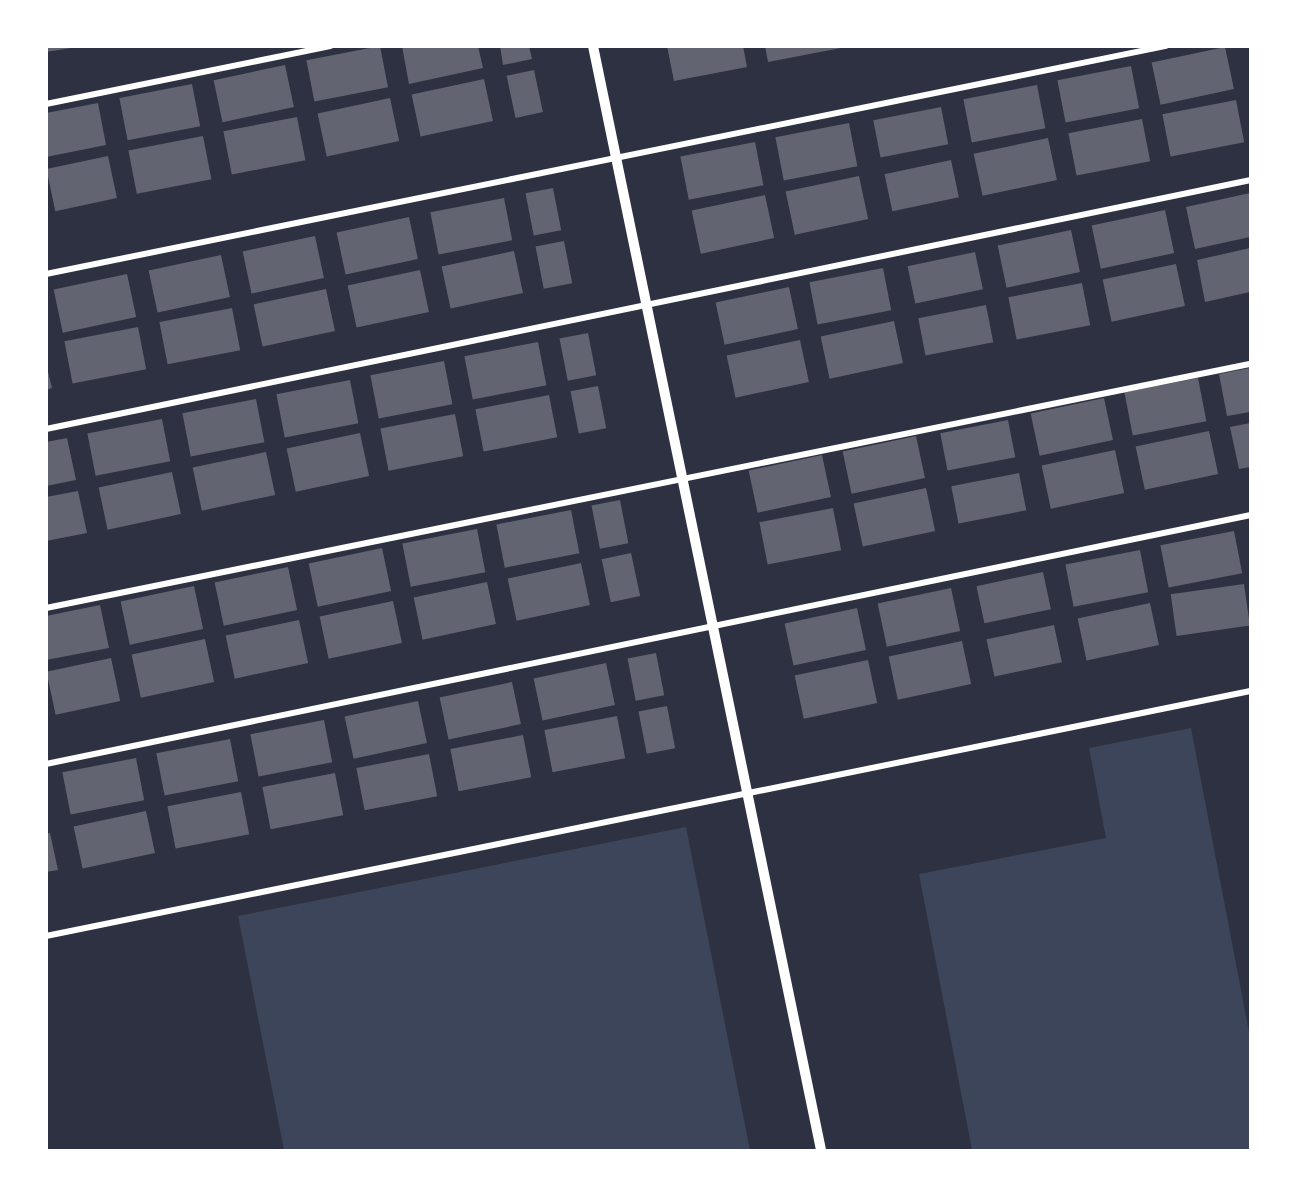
<!DOCTYPE html>
<style>
body{margin:0}
#map{position:relative;width:1297px;height:1197px;overflow:hidden;background:#2d3142;font-family:"Roboto Condensed",sans-serif}
div>[style]{position:absolute}
[style*='--x']{left:calc(var(--x)*1px);top:calc(var(--y)*1px);width:calc(var(--w)*1px);rotate:calc(var(--a)*1deg)}
.green>*{inset:0;background:#3c4559}
.building>*{inset:0;background:#626471;transform-origin:0 0}
.minor>*{height:6px;margin:-3px;padding:0 3px;transform-origin:3px;border-radius:3px;background:#fff}
.tertiary>*{height:10px;margin:-5px;padding:0 5px;transform-origin:5px;border-radius:5px;background:#fff}
span{translate:-50% -50%;white-space:nowrap;text-align:center;line-height:1.15;-webkit-text-stroke:4.5px #fff;paint-order:stroke}
.frame{position:absolute;inset:0;border:48px solid #fff;pointer-events:none}
</style>
<div id="map">
<div class="green">
<div style="clip-path:polygon(1191px 728px,1250px 1037px,1250px 1150px,972px 1150px,919px 874px,1106px 838px,1089px 748px)"></div>
<div style="clip-path:polygon(686px 827px,750px 1150px,284px 1150px,238px 916px)"></div>
</div>
<div class="building">
<div style="clip-path:polygon(46px 46px,71px 46px,71px 48px,46px 52px)"></div>
<div style="left:380px;top:46px;width:42px;height:75px;rotate:79deg"></div>
<div style="clip-path:polygon(402px 46px,478px 46px,483px 68px,409px 84px)"></div>
<div style="clip-path:polygon(500px 46px,529px 46px,532px 59px,503px 65px)"></div>
<div style="clip-path:polygon(667px 46px,743px 46px,747px 67px,674px 81px)"></div>
<div style="clip-path:polygon(765px 46px,841px 46px,841px 48px,768px 62px)"></div>
<div style="left:1225px;top:47px;width:43px;height:75px;rotate:78deg"></div>
<div style="left:285px;top:65px;width:43px;height:73px;rotate:78deg"></div>
<div style="left:1131px;top:66px;width:43px;height:75px;rotate:79deg"></div>
<div style="left:534px;top:70px;width:43px;height:28px;rotate:78deg"></div>
<div style="left:484px;top:79px;width:43px;height:74px;rotate:78deg"></div>
<div style="left:192px;top:84px;width:43px;height:74px;rotate:79deg"></div>
<div style="left:1037px;top:85px;width:44px;height:75px;rotate:79deg"></div>
<div style="left:390px;top:98px;width:44px;height:74px;rotate:78deg"></div>
<div style="left:1236px;top:100px;width:43px;height:75px;rotate:79deg"></div>
<div style="clip-path:polygon(98px 103px,106px 145px,46px 157px,46px 113px)"></div>
<div style="left:941px;top:107px;width:38px;height:69px;rotate:79deg"></div>
<div style="left:297px;top:117px;width:44px;height:75px;rotate:79deg"></div>
<div style="left:1142px;top:119px;width:43px;height:75px;rotate:79deg"></div>
<div style="left:849px;top:123px;width:44px;height:75px;rotate:79deg"></div>
<div style="left:203px;top:136px;width:44px;height:76px;rotate:79deg"></div>
<div style="left:1048px;top:138px;width:43px;height:76px;rotate:78deg"></div>
<div style="left:755px;top:142px;width:44px;height:76px;rotate:79deg"></div>
<div style="left:108px;top:156px;width:43px;height:63px;rotate:78deg"></div>
<div style="left:951px;top:160px;width:38px;height:68px;rotate:78deg"></div>
<div style="left:859px;top:176px;width:44px;height:75px;rotate:78deg"></div>
<div style="left:553px;top:188px;width:43px;height:28px;rotate:79deg"></div>
<div style="clip-path:polygon(1250px 193px,1250px 237px,1195px 249px,1186px 207px)"></div>
<div style="left:765px;top:195px;width:44px;height:75px;rotate:78deg"></div>
<div style="left:504px;top:198px;width:43px;height:75px;rotate:79deg"></div>
<div style="left:1165px;top:210px;width:44px;height:75px;rotate:78deg"></div>
<div style="left:409px;top:217px;width:43px;height:74px;rotate:78deg"></div>
<div style="left:1071px;top:230px;width:43px;height:75px;rotate:78deg"></div>
<div style="left:315px;top:236px;width:43px;height:74px;rotate:78deg"></div>
<div style="left:564px;top:241px;width:43px;height:29px;rotate:79deg"></div>
<div style="clip-path:polygon(1250px 248px,1250px 292px,1205px 302px,1197px 260px)"></div>
<div style="left:514px;top:251px;width:43px;height:74px;rotate:78deg"></div>
<div style="left:975px;top:252px;width:38px;height:69px;rotate:78deg"></div>
<div style="left:221px;top:255px;width:43px;height:74px;rotate:78deg"></div>
<div style="left:1176px;top:264px;width:43px;height:75px;rotate:78deg"></div>
<div style="left:883px;top:268px;width:43px;height:75px;rotate:79deg"></div>
<div style="left:420px;top:270px;width:43px;height:74px;rotate:78deg"></div>
<div style="left:127px;top:274px;width:44px;height:75px;rotate:78deg"></div>
<div style="left:1082px;top:283px;width:43px;height:75px;rotate:79deg"></div>
<div style="left:789px;top:287px;width:43px;height:75px;rotate:78deg"></div>
<div style="left:326px;top:289px;width:43px;height:74px;rotate:78deg"></div>
<div style="left:986px;top:305px;width:38px;height:69px;rotate:79deg"></div>
<div style="left:232px;top:308px;width:43px;height:74px;rotate:79deg"></div>
<div style="left:894px;top:321px;width:43px;height:75px;rotate:78deg"></div>
<div style="left:138px;top:327px;width:43px;height:75px;rotate:79deg"></div>
<div style="left:588px;top:333px;width:43px;height:29px;rotate:79deg"></div>
<div style="left:800px;top:340px;width:43px;height:75px;rotate:78deg"></div>
<div style="left:538px;top:342px;width:44px;height:75px;rotate:79deg"></div>
<div style="left:444px;top:361px;width:44px;height:75px;rotate:79deg"></div>
<div style="clip-path:polygon(46px 364px,52px 388px,46px 390px)"></div>
<div style="clip-path:polygon(1250px 368px,1250px 412px,1227px 416px,1219px 374px)"></div>
<div style="left:1198px;top:378px;width:44px;height:75px;rotate:79deg"></div>
<div style="left:350px;top:380px;width:44px;height:75px;rotate:79deg"></div>
<div style="left:598px;top:386px;width:43px;height:28px;rotate:79deg"></div>
<div style="left:549px;top:395px;width:43px;height:75px;rotate:79deg"></div>
<div style="left:1104px;top:398px;width:43px;height:75px;rotate:78deg"></div>
<div style="left:256px;top:399px;width:44px;height:75px;rotate:79deg"></div>
<div style="left:455px;top:414px;width:43px;height:76px;rotate:79deg"></div>
<div style="left:162px;top:419px;width:43px;height:76px;rotate:79deg"></div>
<div style="left:1008px;top:420px;width:38px;height:69px;rotate:79deg"></div>
<div style="clip-path:polygon(1250px 423px,1250px 467px,1239px 469px,1230px 427px)"></div>
<div style="left:1209px;top:431px;width:44px;height:75px;rotate:78deg"></div>
<div style="left:360px;top:433px;width:44px;height:75px;rotate:78deg"></div>
<div style="left:916px;top:436px;width:43px;height:75px;rotate:78deg"></div>
<div style="clip-path:polygon(67px 438px,76px 480px,46px 486px,46px 442px)"></div>
<div style="left:1115px;top:450px;width:44px;height:75px;rotate:78deg"></div>
<div style="left:266px;top:452px;width:44px;height:75px;rotate:78deg"></div>
<div style="left:822px;top:455px;width:43px;height:75px;rotate:78deg"></div>
<div style="left:172px;top:472px;width:43px;height:75px;rotate:78deg"></div>
<div style="left:1019px;top:473px;width:38px;height:69px;rotate:79deg"></div>
<div style="left:926px;top:488px;width:44px;height:74px;rotate:78deg"></div>
<div style="clip-path:polygon(78px 491px,87px 533px,46px 541px,46px 497px)"></div>
<div style="left:620px;top:500px;width:44px;height:29px;rotate:79deg"></div>
<div style="left:833px;top:508px;width:43px;height:75px;rotate:79deg"></div>
<div style="left:571px;top:510px;width:44px;height:76px;rotate:79deg"></div>
<div style="left:477px;top:529px;width:44px;height:76px;rotate:79deg"></div>
<div style="left:1234px;top:531px;width:43px;height:75px;rotate:79deg"></div>
<div style="left:382px;top:548px;width:44px;height:75px;rotate:78deg"></div>
<div style="left:1140px;top:550px;width:43px;height:76px;rotate:79deg"></div>
<div style="left:631px;top:553px;width:44px;height:30px;rotate:78deg"></div>
<div style="left:581px;top:563px;width:43px;height:75px;rotate:78deg"></div>
<div style="left:288px;top:567px;width:44px;height:75px;rotate:78deg"></div>
<div style="left:1043px;top:572px;width:38px;height:68px;rotate:78deg"></div>
<div style="left:487px;top:582px;width:43px;height:75px;rotate:78deg"></div>
<div style="left:1244px;top:584px;width:42px;height:74px;rotate:82deg"></div>
<div style="left:194px;top:586px;width:44px;height:75px;rotate:78deg"></div>
<div style="left:951px;top:588px;width:44px;height:75px;rotate:78deg"></div>
<div style="left:393px;top:601px;width:43px;height:75px;rotate:78deg"></div>
<div style="left:1150px;top:603px;width:43px;height:74px;rotate:78deg"></div>
<div style="clip-path:polygon(100px 605px,109px 648px,46px 660px,46px 616px)"></div>
<div style="left:857px;top:608px;width:43px;height:74px;rotate:78deg"></div>
<div style="left:299px;top:620px;width:44px;height:75px;rotate:78deg"></div>
<div style="left:1054px;top:625px;width:38px;height:69px;rotate:78deg"></div>
<div style="left:205px;top:639px;width:44px;height:75px;rotate:78deg"></div>
<div style="left:962px;top:641px;width:44px;height:75px;rotate:78deg"></div>
<div style="left:656px;top:653px;width:43px;height:29px;rotate:79deg"></div>
<div style="left:111px;top:658px;width:44px;height:66px;rotate:78deg"></div>
<div style="left:868px;top:660px;width:44px;height:75px;rotate:78deg"></div>
<div style="left:606px;top:663px;width:43px;height:74px;rotate:78deg"></div>
<div style="left:512px;top:682px;width:43px;height:74px;rotate:78deg"></div>
<div style="left:418px;top:701px;width:43px;height:75px;rotate:78deg"></div>
<div style="left:667px;top:706px;width:43px;height:29px;rotate:79deg"></div>
<div style="left:617px;top:716px;width:43px;height:74px;rotate:79deg"></div>
<div style="left:324px;top:720px;width:43px;height:75px;rotate:79deg"></div>
<div style="left:523px;top:735px;width:43px;height:74px;rotate:79deg"></div>
<div style="left:230px;top:739px;width:43px;height:75px;rotate:79deg"></div>
<div style="left:429px;top:754px;width:43px;height:74px;rotate:79deg"></div>
<div style="left:136px;top:758px;width:43px;height:75px;rotate:79deg"></div>
<div style="left:335px;top:773px;width:43px;height:74px;rotate:79deg"></div>
<div style="left:241px;top:792px;width:43px;height:75px;rotate:79deg"></div>
<div style="left:146px;top:811px;width:43px;height:74px;rotate:78deg"></div>
<div style="clip-path:polygon(50px 833px,58px 870px,46px 872px,46px 834px)"></div>
</div>
<div class="minor">
<div style="--x:46;--y:104;--w:290;--a:-11.5"></div>
<div style="--x:46;--y:274;--w:1143;--a:-11.51"></div>
<div style="--x:46;--y:429;--w:1229;--a:-11.68"></div>
<div style="--x:46;--y:608;--w:1228;--a:-11.46"></div>
<div style="--x:46;--y:764;--w:1229;--a:-11.68"></div>
<div style="--x:46;--y:936;--w:1229;--a:-11.5"></div>
</div>
<div class="tertiary">
<div style="--x:593;--y:46;--w:1127;--a:78.33"></div>
</div>
<div class="frame"></div>
</div>
